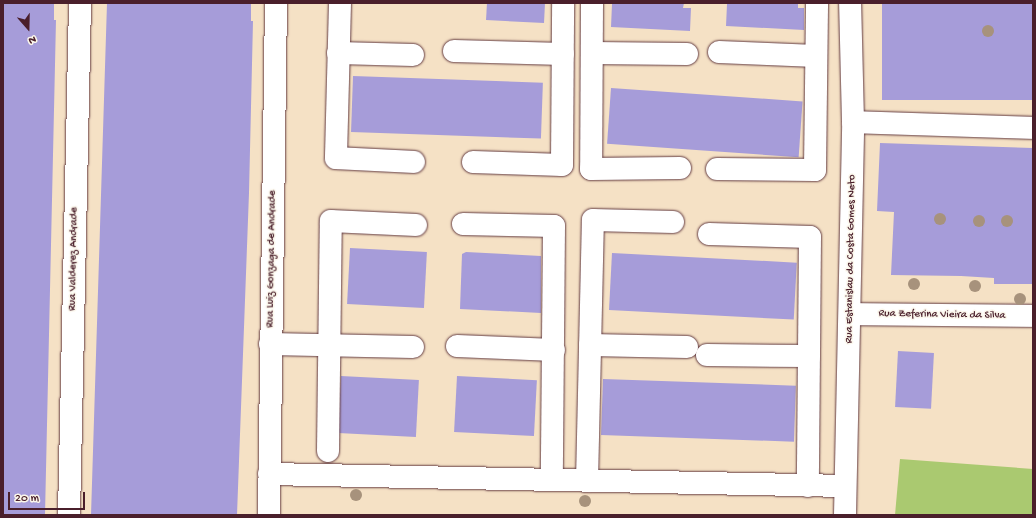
<!DOCTYPE html>
<style>
body{margin:0}
#map{position:relative;width:1036px;height:518px;overflow:hidden;background:#f5e1c5;font-family:"Gochi Hand",sans-serif}
div>[style]{position:absolute}
[style*='--x']{left:calc(var(--x)*1px);top:calc(var(--y)*1px);width:calc(var(--w)*1px);rotate:calc(var(--a)*1deg)}
.green>*{inset:0;background:#aac970}
.building>*{inset:0;background:#a69cd9;transform-origin:0 0}
.roads{filter:drop-shadow(0 0 1px #643c42) drop-shadow(0 0 1px #643c42)}
.minor>*{height:22px;margin:-11px;padding:0 11px;transform-origin:11px;border-radius:11px;background:#fff}
.trees>*{width:12px;height:12px;margin:-6px;border-radius:50%;background:#a7927c}
span{translate:-50% -50%;white-space:nowrap;text-align:center;line-height:1.15;-webkit-text-stroke:3px #fbf7ec;paint-order:stroke}
.street-label{font-size:11px;color:#4a1f2b}
.frame{position:absolute;inset:0;border:4px solid #4a1f2b;pointer-events:none}
.north{position:absolute;left:8px;top:8px;width:40px;height:40px;-webkit-text-stroke:3px #fbf7ec;paint-order:stroke;rotate:160deg;font-size:11px;font-weight:700;line-height:16px;text-align:center;color:#4a1f2b}
.north::after{content:'';display:block;margin:auto;width:14px;height:18px;background:#4a1f2b;clip-path:polygon(50% 0,100% 100%,50% 72%,0 100%)}
.scale{position:absolute;left:8px;top:492px;width:77px;height:18px;box-sizing:border-box;border:2px solid #4a1f2b;border-top:0;padding-left:5px;font-size:12px;line-height:14px;white-space:nowrap;color:#4a1f2b;-webkit-text-stroke:3px #fbf7ec;paint-order:stroke}
</style>
<div id="map">
<div class="green">
<div style="clip-path:polygon(900px 459px,1033px 469px,1033px 515px,895px 515px)"></div>
</div>
<div class="building">
<div style="clip-path:polygon(3px 3px,54px 3px,54px 20px,56px 20px,45px 515px,3px 515px)"></div>
<div style="clip-path:polygon(107px 3px,251px 3px,251px 21px,253px 21px,249px 193px,237px 515px,91px 515px)"></div>
<div style="clip-path:polygon(487px 3px,545px 3px,544px 23px,486px 20px)"></div>
<div style="clip-path:polygon(684px 3px,683px 8px,691px 8px,690px 31px,611px 27px,612px 4px)"></div>
<div style="clip-path:polygon(798px 3px,798px 8px,804px 8px,804px 30px,726px 26px,727px 4px)"></div>
<div style="left:882px;top:3px;width:150px;height:97px"></div>
<div style="left:353px;top:76px;width:190px;height:56px;rotate:2deg"></div>
<div style="left:611px;top:88px;width:192px;height:56px;rotate:4deg"></div>
<div style="clip-path:polygon(880px 143px,1033px 148px,1033px 284px,994px 284px,994px 278px,961px 276px,891px 275px,894px 212px,877px 211px)"></div>
<div style="left:350px;top:248px;width:77px;height:56px;rotate:3deg"></div>
<div style="clip-path:polygon(466px 252px,541px 256px,541px 313px,460px 309px,462px 254px)"></div>
<div style="left:612px;top:253px;width:185px;height:57px;rotate:3deg"></div>
<div style="left:898px;top:351px;width:36px;height:56px;rotate:3deg"></div>
<div style="left:341px;top:376px;width:78px;height:57px;rotate:3deg"></div>
<div style="left:457px;top:376px;width:80px;height:56px;rotate:3deg"></div>
<div style="left:603px;top:379px;width:193px;height:56px;rotate:2deg"></div>
</div>
<div class="roads">
<div class="minor">
<div style="--x:340;--y:3;--w:155;--a:91.5"></div>
<div style="--x:336;--y:158;--w:78;--a:2.9"></div>
<div style="--x:592;--y:3;--w:166;--a:90.3"></div>
<div style="--x:591;--y:169;--w:89;--a:-0.6"></div>
<div style="--x:454;--y:51;--w:109;--a:1.6"></div>
<div style="--x:719;--y:52;--w:97;--a:2.4"></div>
<div style="--x:338;--y:53;--w:75;--a:1.5"></div>
<div style="--x:592;--y:53;--w:95;--a:0.6"></div>
<div style="--x:853;--y:122;--w:180;--a:1.9"></div>
<div style="--x:473;--y:162;--w:89;--a:1.9"></div>
<div style="--x:562;--y:165;--w:162;--a:-89.6"></div>
<div style="--x:717;--y:169;--w:98;--a:0.6"></div>
<div style="--x:815;--y:170;--w:167;--a:-89.3"></div>
<div style="--x:463;--y:224;--w:91;--a:1.3"></div>
<div style="--x:554;--y:226;--w:254;--a:90.5"></div>
<div style="--x:709;--y:234;--w:101;--a:1.7"></div>
<div style="--x:810;--y:237;--w:249;--a:90.5"></div>
<div style="--x:851;--y:314;--w:182;--a:0.6"></div>
<div style="--x:270;--y:344;--w:143;--a:1.2"></div>
<div style="--x:590;--y:345;--w:97;--a:1.2"></div>
<div style="--x:457;--y:346;--w:97;--a:2.4"></div>
<div style="--x:707;--y:355;--w:102;--a:0.6"></div>
<div style="--x:328;--y:451;--w:230;--a:-89.3"></div>
<div style="--x:331;--y:221;--w:85;--a:2.7"></div>
<div style="--x:269;--y:474;--w:576;--a:1.19"></div>
<div style="--x:587;--y:481;--w:261;--a:-88.7"></div>
<div style="--x:593;--y:220;--w:80;--a:1.4"></div>
<div style="--x:69;--y:515;--w:512;--a:-88.77"></div>
<div style="--x:269;--y:515;--w:512;--a:-89.22"></div>
<div style="--x:845;--y:515;--w:393;--a:-88.8"></div>
<div style="--x:853;--y:122;--w:119;--a:-91.4"></div>
</div>
</div>
<div class="trees">
<div style="left:988px;top:31px"></div>
<div style="left:940px;top:219px"></div>
<div style="left:979px;top:221px"></div>
<div style="left:1007px;top:221px"></div>
<div style="left:914px;top:284px"></div>
<div style="left:975px;top:286px"></div>
<div style="left:1020px;top:299px"></div>
<div style="left:356px;top:495px"></div>
<div style="left:585px;top:501px"></div>
</div>
<div class="street-label">
<span style="left:74px;top:259px;rotate:-89deg">Rua Valderez Andrade</span>
<span style="left:272px;top:259px;rotate:-89deg">Rua Luiz Gonzaga de Andrade</span>
<span style="left:851px;top:259px;rotate:-89deg">Rua Estanislau da Costa Gomes Neto</span>
<span style="left:942px;top:315px;rotate:1deg">Rua Zeferina Vieira da Silva</span>
</div>
<div class="frame"></div>
<div class="north">N</div>
<div class="scale">20 m</div>
</div>
